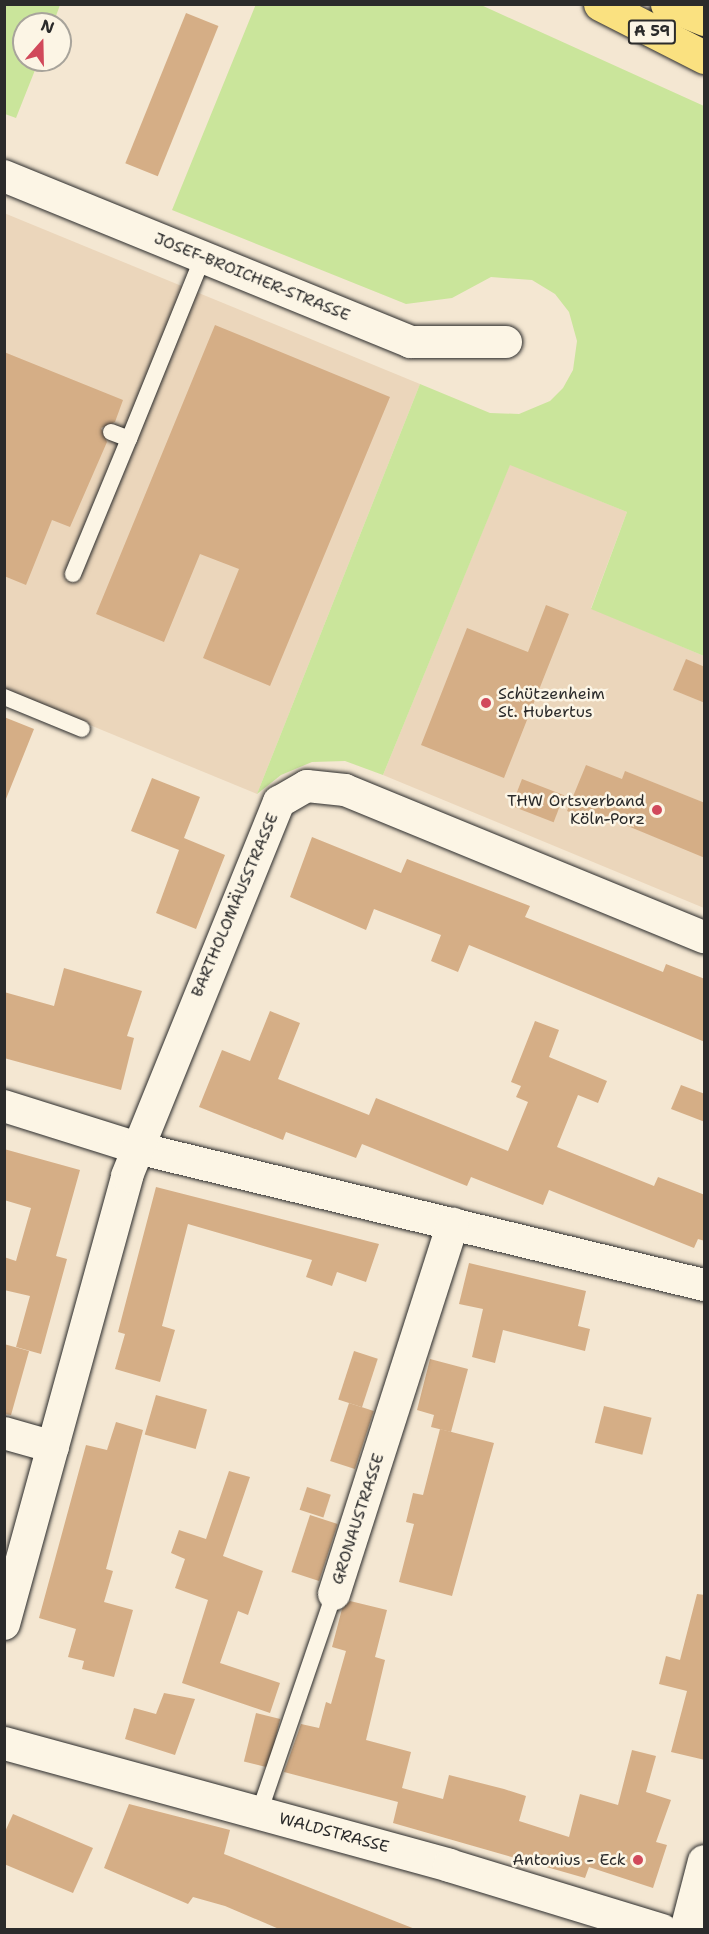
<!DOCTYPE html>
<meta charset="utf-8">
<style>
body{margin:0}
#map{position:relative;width:709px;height:1934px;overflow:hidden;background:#f4e7d2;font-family:"Shantell Sans",sans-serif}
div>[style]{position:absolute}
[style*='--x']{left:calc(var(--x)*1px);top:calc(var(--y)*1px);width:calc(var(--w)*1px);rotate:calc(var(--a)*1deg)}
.built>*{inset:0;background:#ebd6bb}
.green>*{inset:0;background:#cae59b}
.building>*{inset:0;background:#d5ae86;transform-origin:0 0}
.roads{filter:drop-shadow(0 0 2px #2b2b2b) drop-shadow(0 0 2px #2b2b2b)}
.lane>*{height:16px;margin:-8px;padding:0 8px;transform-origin:8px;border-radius:8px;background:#fcf5e5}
.street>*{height:32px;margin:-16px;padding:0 16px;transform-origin:16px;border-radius:16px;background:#fcf5e5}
.secondary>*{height:33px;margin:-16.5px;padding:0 16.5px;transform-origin:16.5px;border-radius:16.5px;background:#fcf5e5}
.highway>*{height:33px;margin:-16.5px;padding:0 16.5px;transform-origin:16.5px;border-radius:16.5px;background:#fae180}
.dots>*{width:16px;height:16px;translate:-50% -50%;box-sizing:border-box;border:3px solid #fcf5e5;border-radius:50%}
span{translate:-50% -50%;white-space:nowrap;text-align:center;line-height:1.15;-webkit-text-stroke:5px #fcf5e5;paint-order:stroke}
.shield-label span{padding:2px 4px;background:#fcf5e5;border:2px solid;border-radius:4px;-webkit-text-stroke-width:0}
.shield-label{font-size:15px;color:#2b2b2b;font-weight:700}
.street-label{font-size:16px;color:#2b2b2b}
.poi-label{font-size:16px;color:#2b2b2b}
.left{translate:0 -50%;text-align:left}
.right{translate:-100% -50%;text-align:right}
.frame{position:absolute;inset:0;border:6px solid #2b2b2b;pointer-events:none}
.north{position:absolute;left:12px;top:12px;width:60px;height:60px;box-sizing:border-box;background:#fcf5e5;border:2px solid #a8a49b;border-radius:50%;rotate:20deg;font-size:16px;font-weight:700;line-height:24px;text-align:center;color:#2b2b2b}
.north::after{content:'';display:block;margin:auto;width:21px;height:27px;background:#d1495b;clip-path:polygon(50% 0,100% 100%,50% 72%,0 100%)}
</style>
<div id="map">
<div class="built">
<div style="clip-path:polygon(4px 213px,420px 384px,257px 794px,5px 690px)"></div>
<div style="clip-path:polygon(510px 464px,627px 512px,591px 608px,704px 656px,704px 908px,383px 775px)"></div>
</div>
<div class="green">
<div style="clip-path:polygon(256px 4px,481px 5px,704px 106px,704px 656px,591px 609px,627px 512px,510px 465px,383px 775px,345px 761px,312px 762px,281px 775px,257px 794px,420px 384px,490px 413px,519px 414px,550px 401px,563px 388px,573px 370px,577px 341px,569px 312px,555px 294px,532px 280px,491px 277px,452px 298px,406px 304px,172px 210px)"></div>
<div style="clip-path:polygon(4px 5px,60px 5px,53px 24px,24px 24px,24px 60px,39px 60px,16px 118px,5px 114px)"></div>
</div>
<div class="building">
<div style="left:186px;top:13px;width:35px;height:162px;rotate:22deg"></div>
<div style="clip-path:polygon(215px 325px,390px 397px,270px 686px,203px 658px,239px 569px,200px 554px,164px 642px,96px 614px)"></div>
<div style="clip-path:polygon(4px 352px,123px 400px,115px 422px,101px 428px,107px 442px,70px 527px,52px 520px,26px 585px,4px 576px)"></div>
<div style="clip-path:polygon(546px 605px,569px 614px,504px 778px,421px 745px,467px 628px,528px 652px)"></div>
<div style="clip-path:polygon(686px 659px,705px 667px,705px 703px,673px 690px)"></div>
<div style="clip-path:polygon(4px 717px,34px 729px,6px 799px,4px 799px)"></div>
<div style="clip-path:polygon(586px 765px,622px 779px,625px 771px,705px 803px,705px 858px,606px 817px,603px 826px,567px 811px)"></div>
<div style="clip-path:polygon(152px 778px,200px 797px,184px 838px,225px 855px,196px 929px,156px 913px,179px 850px,131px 831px)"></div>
<div style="left:522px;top:779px;width:45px;height:29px;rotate:21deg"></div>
<div style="clip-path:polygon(312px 837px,401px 873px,407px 859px,530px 906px,525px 917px,663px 972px,666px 964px,705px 979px,705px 1042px,469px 945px,458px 972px,431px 961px,441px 935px,374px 909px,366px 930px,290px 897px)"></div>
<div style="clip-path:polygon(64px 968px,142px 991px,127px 1036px,134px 1038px,121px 1090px,4px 1058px,4px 992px,54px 1006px)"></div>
<div style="clip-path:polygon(270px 1011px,300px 1023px,278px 1079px,369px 1115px,376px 1098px,508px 1151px,528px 1102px,516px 1097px,521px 1086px,511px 1082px,535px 1021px,559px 1030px,549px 1057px,607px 1081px,598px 1103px,578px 1095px,557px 1147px,654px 1186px,658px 1177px,705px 1195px,705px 1241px,698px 1239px,694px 1248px,549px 1190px,543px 1205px,471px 1177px,467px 1186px,362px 1144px,356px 1158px,286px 1132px,283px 1140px,199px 1107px,222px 1050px,250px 1061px)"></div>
<div style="clip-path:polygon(681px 1085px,705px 1094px,705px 1122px,671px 1109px)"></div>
<div style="clip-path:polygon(4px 1149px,80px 1170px,56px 1256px,67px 1259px,41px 1354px,16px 1347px,30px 1296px,4px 1290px,4px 1257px,16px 1261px,31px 1208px,4px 1200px)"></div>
<div style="clip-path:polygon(156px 1187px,379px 1244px,366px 1282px,337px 1272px,332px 1286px,306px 1277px,312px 1260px,188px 1224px,162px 1326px,175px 1330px,160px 1382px,115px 1369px,125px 1334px,118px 1332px)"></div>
<div style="clip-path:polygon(469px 1263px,586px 1291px,578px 1326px,590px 1329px,585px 1351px,503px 1330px,495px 1363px,472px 1357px,483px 1309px,459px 1304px)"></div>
<div style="clip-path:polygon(4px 1344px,29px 1351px,11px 1415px,4px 1414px)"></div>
<div style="left:354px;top:1351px;width:25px;height:51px;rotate:18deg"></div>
<div style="clip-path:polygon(430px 1359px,468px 1369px,451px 1432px,431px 1427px,434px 1415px,417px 1410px)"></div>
<div style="left:156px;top:1395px;width:53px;height:41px;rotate:16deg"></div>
<div style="left:349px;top:1403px;width:26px;height:61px;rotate:18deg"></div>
<div style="left:604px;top:1406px;width:49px;height:38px;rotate:14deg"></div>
<div style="clip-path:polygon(116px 1422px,143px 1430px,106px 1569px,113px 1571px,104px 1602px,133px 1610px,114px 1677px,82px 1669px,84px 1661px,68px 1657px,76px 1629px,39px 1618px,86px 1445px,107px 1450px)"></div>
<div style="clip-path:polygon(440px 1429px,494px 1443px,452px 1596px,399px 1582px,414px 1524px,406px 1522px,413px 1493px,423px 1495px)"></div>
<div style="clip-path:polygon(229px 1471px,250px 1477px,223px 1556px,263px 1571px,248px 1615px,238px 1611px,220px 1663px,280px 1683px,270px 1713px,182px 1683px,208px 1600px,175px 1588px,185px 1559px,171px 1553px,179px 1530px,206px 1539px)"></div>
<div style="left:307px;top:1487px;width:25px;height:24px;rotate:18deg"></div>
<div style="left:310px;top:1515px;width:29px;height:60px;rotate:18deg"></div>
<div style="clip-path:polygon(697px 1594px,705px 1595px,705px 1760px,671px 1752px,687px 1691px,659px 1684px,666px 1656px,680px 1660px)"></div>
<div style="clip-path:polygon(350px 1601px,387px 1610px,375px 1657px,385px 1660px,366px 1740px,411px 1752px,402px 1788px,443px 1799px,449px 1775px,504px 1789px,526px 1796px,519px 1821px,569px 1837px,580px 1794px,618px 1805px,632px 1750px,656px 1756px,646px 1792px,671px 1800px,656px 1842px,667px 1845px,653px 1888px,589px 1867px,585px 1878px,393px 1823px,398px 1802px,284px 1772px,301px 1724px,319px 1728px,326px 1702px,331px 1704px,346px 1651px,332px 1647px,342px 1609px)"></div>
<div style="clip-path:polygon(164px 1693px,195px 1699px,175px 1755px,125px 1739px,134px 1708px,156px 1714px)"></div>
<div style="left:256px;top:1713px;width:25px;height:50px;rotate:14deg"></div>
<div style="clip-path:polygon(129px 1804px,230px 1830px,224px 1854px,415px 1929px,279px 1929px,225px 1906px,193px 1897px,188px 1904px,104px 1868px)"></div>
<div style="clip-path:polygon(13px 1814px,93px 1848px,73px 1893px,4px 1864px,4px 1834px)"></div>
</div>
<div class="roads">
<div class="lane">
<div style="--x:111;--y:432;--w:19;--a:21"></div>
<div style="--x:129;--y:439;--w:196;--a:-67.9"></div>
<div style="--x:73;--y:574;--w:146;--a:-67.5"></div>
<div style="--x:4;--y:697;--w:84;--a:22.3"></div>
<div style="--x:259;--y:1813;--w:231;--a:-71.1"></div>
</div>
<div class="street">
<div style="--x:4;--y:176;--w:439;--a:22.2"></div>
<div style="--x:410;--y:342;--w:96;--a:0"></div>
<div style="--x:4;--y:1106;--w:139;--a:17.5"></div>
<div style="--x:137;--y:1148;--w:583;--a:13.58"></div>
<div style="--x:4;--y:1433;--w:51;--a:15.9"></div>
<div style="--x:334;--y:1594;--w:389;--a:-72.2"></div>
<div style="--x:4;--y:1624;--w:465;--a:-74.6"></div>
<div style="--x:127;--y:1176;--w:404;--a:-67.9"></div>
<div style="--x:279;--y:802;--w:32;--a:-30"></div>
<div style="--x:307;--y:786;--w:38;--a:6"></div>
<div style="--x:345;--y:790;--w:388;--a:22.3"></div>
<div style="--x:686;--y:1930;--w:71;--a:-75.4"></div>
</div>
<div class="secondary">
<div style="--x:4;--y:1743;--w:461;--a:15.3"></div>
<div style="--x:449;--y:1865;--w:222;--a:17"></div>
</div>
<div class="highway">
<div style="--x:600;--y:4;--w:117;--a:27"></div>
<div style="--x:667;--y:4;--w:40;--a:22"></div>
</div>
</div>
<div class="dots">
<div style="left:486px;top:703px;background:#d1495b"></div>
<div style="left:657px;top:810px;background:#d1495b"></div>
<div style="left:638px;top:1860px;background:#d1495b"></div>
</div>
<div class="shield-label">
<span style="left:652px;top:32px">A 59</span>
</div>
<div class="street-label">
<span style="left:252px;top:277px;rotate:22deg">JOSEF-BROICHER-STRASSE</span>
<span style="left:235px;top:905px;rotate:-67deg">BARTHOLOMÄUSSTRASSE</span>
<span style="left:358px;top:1519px;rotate:-72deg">GRONAUSTRASSE</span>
<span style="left:334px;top:1833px;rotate:15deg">WALDSTRASSE</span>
</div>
<div class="poi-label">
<span class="left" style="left:498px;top:703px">Schützenheim<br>St. Hubertus</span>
<span class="right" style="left:645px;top:810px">THW Ortsverband<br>Köln-Porz</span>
<span class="right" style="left:626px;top:1860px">Antonius - Eck</span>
</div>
<div class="frame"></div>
<div class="north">N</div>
</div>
